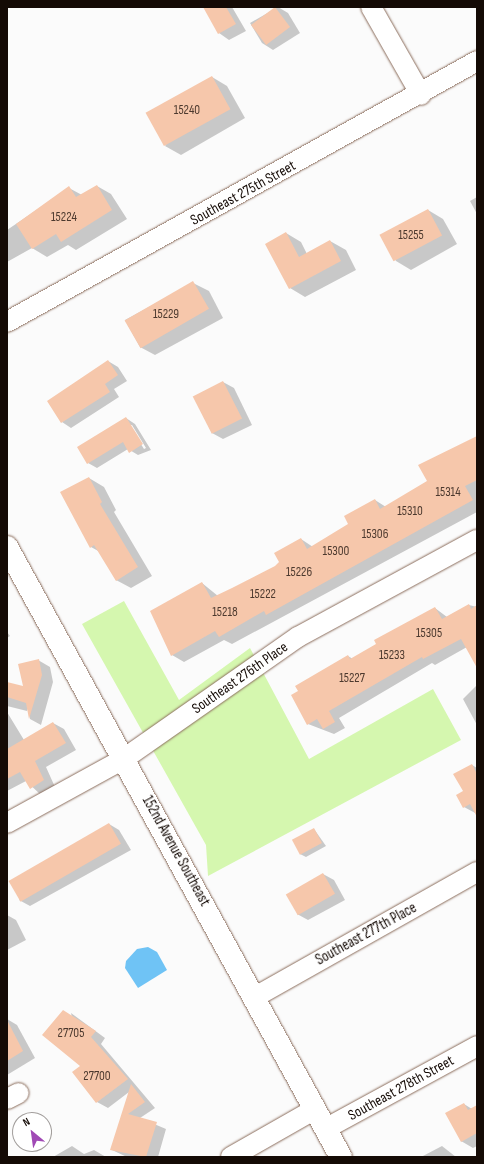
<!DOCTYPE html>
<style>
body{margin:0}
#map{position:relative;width:484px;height:1164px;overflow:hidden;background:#fbfbfb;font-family:"Sofia Sans Condensed",sans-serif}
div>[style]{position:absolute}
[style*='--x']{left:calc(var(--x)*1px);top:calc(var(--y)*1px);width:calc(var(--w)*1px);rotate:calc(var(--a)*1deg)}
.green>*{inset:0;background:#d5f7af}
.water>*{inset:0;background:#6fc3f5}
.shadow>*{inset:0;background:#0003}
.building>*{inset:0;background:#f6c7ab;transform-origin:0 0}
.roads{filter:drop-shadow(0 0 1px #8b6d5c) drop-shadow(0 0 1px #8b6d5c)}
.minor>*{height:20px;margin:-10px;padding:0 10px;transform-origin:10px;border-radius:10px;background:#fff}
.tertiary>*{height:22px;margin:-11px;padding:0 11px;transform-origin:11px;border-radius:11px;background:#fff}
span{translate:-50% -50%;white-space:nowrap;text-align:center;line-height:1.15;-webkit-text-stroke:3.5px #fff;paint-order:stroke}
.number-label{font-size:13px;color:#4c392e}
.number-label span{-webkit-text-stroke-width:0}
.street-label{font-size:15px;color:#140a05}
.frame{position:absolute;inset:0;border:8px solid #140a05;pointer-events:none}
.north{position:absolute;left:12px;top:1112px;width:40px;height:40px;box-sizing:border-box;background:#fff;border:1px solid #a19d9b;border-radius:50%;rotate:331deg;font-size:11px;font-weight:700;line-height:16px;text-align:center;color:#140a05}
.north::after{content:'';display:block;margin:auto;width:14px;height:18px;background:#a049b5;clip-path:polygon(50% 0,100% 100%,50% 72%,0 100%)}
</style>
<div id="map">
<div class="green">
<div style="clip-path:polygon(124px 601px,179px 700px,250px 648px,309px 759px,433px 689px,461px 740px,208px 876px,206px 845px,82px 624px)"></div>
</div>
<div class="water">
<div style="clip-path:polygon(148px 947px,157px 952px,167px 970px,138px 988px,125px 968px,126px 961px,137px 949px)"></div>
</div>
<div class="shadow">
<div style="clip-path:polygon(204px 7px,232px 7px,246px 31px,229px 40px,219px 33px)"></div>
<div style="clip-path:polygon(278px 7px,288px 13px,300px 33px,273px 50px,262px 43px,250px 23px)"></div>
<div style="clip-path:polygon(212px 77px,227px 86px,245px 118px,181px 155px,165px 146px)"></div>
<div style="clip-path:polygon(97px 186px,111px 194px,127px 219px,76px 250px,68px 245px,47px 257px,32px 248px,7px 262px,7px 230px,69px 188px,82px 195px)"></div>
<div style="clip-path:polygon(477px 197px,477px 214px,470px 201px)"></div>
<div style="clip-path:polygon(428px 210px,443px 219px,457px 244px,411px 270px,396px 261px,382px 236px)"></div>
<div style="clip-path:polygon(286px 233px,301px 242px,307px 254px,330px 241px,346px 250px,356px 270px,305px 297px,290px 288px)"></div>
<div style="clip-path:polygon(193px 283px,209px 291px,223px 318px,155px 355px,140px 347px,125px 320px)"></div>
<div style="clip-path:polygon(108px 361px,118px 367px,127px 381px,114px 389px,119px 397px,71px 428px,62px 422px)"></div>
<div style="clip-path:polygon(223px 382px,234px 388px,252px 425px,223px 439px,212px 433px)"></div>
<div style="clip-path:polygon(evenodd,126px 418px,135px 424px,151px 450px,138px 455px,128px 449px,97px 468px,88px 463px,126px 418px,129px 425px,132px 425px,146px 448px,144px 449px,129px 425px)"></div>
<div style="clip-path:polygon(477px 437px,477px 512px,232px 644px,224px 640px,184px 662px,172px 655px,202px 583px,218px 596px,276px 567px,301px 539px,313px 547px,350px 524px,375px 500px,386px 507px,428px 481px)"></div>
<div style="clip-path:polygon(89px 478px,104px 487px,116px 510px,114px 512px,152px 576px,131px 588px,116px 580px,100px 552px,91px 547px)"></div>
<div style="clip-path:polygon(469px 605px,477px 607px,477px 654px,467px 647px,435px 665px,432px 663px,339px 718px,345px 728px,334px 734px,308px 724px,348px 656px,353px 659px,435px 608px,447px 617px)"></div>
<div style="clip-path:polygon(7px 632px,10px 636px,7px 638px)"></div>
<div style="clip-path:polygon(38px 660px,50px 667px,53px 682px,41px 725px,30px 719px,28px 708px,27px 711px,7px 706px,7px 683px,24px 687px)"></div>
<div style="clip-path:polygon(477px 685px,477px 725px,463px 699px)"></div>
<div style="clip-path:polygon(7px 712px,24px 740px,53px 723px,64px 729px,76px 750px,46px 767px,55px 787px,41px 795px,26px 781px,7px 791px)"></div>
<div style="clip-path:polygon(472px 765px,477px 768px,477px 814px,464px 807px)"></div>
<div style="clip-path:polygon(109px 824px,119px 830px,131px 850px,30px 906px,19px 900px)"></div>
<div style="clip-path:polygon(314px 829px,326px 846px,306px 857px,300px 854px)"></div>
<div style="clip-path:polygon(323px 874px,334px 880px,345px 900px,308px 920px,297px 914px)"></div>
<div style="clip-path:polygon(7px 915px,16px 920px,26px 940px,7px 950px)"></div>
<div style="clip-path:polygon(71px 1013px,105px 1038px,101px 1044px,155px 1108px,140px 1118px,166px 1129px,158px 1157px,127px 1157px,112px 1150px,129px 1092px,108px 1108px,97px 1102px,73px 1072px,82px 1066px)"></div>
<div style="clip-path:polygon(7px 1019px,17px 1025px,35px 1058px,7px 1075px)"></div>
<div style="clip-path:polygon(464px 1104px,472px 1109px,477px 1106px,477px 1146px,473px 1148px,461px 1141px)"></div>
<div style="clip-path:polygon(72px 1146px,84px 1154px,94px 1150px,106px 1157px,53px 1157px)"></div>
<div style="clip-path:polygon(442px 1146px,456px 1157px,421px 1157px)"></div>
</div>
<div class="building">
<div style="clip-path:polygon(203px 7px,226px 7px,236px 24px,218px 34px)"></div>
<div style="left:275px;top:7px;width:25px;height:30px;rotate:53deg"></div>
<div style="left:212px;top:76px;width:38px;height:76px;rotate:61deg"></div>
<div style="clip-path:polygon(97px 185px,112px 210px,61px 242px,56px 234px,32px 249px,16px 224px,69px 186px,76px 197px)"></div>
<div style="left:428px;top:209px;width:30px;height:55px;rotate:62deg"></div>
<div style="clip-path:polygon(286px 232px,299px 257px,330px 240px,341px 261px,289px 289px,265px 244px)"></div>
<div style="left:193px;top:281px;width:32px;height:79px;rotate:60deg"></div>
<div style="clip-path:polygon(108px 360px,118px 375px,105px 384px,110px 392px,61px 423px,47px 401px)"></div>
<div style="left:223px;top:381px;width:42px;height:34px;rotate:63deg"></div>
<div style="clip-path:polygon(126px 417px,143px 444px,129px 453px,123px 442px,87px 464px,77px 447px)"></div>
<div style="clip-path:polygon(477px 436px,477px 480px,465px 486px,473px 500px,266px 615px,264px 611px,219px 637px,215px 631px,171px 656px,150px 611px,202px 582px,211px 598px,232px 588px,275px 566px,279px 562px,274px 553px,301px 538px,307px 549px,348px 524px,344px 516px,375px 499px,380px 509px,427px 481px,418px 465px)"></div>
<div style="clip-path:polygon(89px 477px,102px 502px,100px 504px,138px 567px,116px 581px,94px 545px,90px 548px,60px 492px)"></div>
<div style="clip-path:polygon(469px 604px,471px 609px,477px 605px,477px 668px,461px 639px,423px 659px,422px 657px,329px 711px,335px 722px,323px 729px,317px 719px,307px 725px,291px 695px,298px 691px,295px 686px,348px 655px,350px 659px,376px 644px,374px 640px,435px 607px,442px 619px)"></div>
<div style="clip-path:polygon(39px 659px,42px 675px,29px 719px,26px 703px,7px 697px,7px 682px,23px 686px,18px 664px)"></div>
<div style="clip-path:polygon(53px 722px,66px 743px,35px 761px,44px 780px,30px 789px,20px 772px,7px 779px,7px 749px)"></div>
<div style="clip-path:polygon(472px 764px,477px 774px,477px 817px,470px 804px,463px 808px,456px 795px,463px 791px,453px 774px)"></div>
<div style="left:109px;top:823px;width:24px;height:116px;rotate:60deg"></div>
<div style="left:314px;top:828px;width:17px;height:25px;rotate:62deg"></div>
<div style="left:323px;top:873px;width:24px;height:43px;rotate:60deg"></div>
<div style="clip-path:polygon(63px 1010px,96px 1031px,91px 1037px,128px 1079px,96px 1103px,72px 1072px,80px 1066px,42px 1035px)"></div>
<div style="clip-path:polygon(7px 1020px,23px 1051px,7px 1061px)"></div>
<div style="clip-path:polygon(131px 1084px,145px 1102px,128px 1114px,157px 1122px,146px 1157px,110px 1150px)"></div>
<div style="clip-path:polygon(464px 1103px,468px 1110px,477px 1105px,477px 1133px,461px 1142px,445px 1113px)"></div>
</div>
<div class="roads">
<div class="minor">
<div style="--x:371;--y:7;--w:101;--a:60.4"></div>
<div style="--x:7;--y:322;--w:538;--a:-29.04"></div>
<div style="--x:7;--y:823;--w:135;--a:-28.8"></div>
<div style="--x:125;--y:758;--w:211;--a:-35"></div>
<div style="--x:298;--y:637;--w:204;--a:-28.5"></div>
<div style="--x:255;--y:997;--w:255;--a:-29.4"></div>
<div style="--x:7;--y:1099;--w:13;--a:-27"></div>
<div style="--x:325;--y:1129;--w:173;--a:-28.6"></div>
<div style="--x:231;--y:1157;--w:97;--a:-29.7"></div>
</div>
<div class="tertiary">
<div style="--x:7;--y:547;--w:695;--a:61.3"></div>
</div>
</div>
<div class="number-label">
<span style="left:187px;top:110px">15240</span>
<span style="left:64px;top:217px">15224</span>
<span style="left:411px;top:235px">15255</span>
<span style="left:166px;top:314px">15229</span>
<span style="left:448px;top:492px">15314</span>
<span style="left:410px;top:511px">15310</span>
<span style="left:375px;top:534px">15306</span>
<span style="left:336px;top:551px">15300</span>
<span style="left:299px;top:572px">15226</span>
<span style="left:263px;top:594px">15222</span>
<span style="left:225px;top:612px">15218</span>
<span style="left:429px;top:633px">15305</span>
<span style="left:392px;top:655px">15233</span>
<span style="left:352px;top:678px">15227</span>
<span style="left:71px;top:1033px">27705</span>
<span style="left:97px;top:1076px">27700</span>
</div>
<div class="street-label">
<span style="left:243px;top:193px;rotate:-29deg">Southeast 275th Street</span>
<span style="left:240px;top:678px;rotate:-35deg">Southeast 276th Place</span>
<span style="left:176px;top:851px;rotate:61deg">152nd Avenue Southeast</span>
<span style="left:366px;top:934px;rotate:-29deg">Southeast 277th Place</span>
<span style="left:401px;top:1088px;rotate:-29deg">Southeast 278th Street</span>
</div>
<div class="frame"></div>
<div class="north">N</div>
</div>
